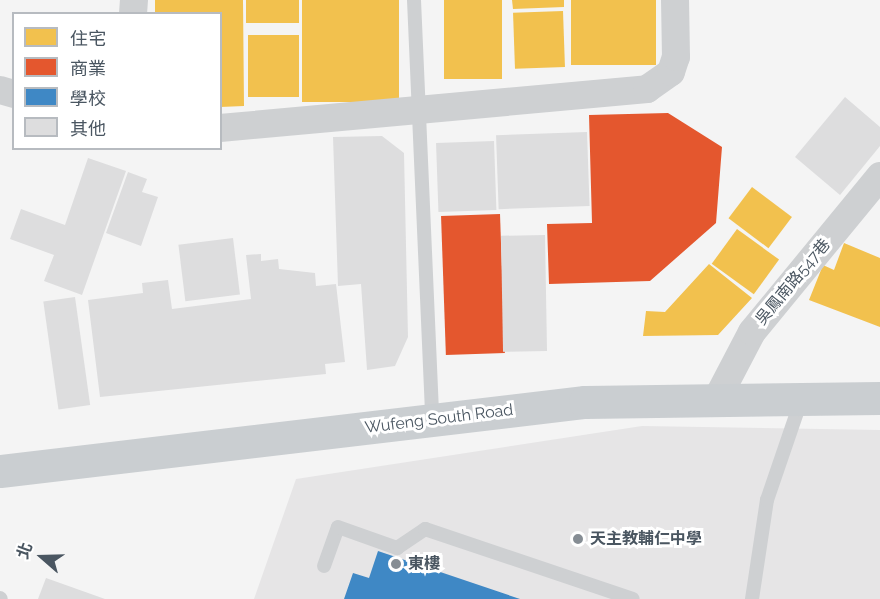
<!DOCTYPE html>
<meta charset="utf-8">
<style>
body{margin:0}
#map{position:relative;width:880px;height:599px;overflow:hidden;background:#f4f4f4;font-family:Raleway,"Noto Sans TC",sans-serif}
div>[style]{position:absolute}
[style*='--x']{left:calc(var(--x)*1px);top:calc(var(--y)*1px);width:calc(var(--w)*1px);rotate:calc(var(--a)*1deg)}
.education>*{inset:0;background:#e6e5e6}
.homes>*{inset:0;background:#f2c14e;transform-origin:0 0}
.shops>*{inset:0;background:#e4572e;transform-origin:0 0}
.schools>*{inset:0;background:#3f88c5}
.building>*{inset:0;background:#ddddde;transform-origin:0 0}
.service>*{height:14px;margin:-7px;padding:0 7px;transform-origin:7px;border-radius:7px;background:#ced0d2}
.minor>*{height:28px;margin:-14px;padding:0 14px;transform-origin:14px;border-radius:14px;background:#ced0d2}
.primary>*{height:33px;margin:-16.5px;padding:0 16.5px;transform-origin:16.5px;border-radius:16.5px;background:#caced1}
.dots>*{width:16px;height:16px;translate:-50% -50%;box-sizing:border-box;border:3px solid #fff;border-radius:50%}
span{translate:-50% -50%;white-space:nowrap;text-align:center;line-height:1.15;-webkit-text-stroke:6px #fff;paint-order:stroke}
.street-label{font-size:16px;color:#4a5661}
.poi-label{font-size:16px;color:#4a5661;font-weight:700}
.left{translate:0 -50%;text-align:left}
.legend{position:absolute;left:12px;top:12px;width:210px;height:138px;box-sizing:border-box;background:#fff;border:2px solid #b7bbc0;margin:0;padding:8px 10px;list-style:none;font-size:18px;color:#4a5661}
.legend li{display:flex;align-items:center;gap:12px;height:30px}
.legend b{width:30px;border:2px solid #b7bbc0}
.north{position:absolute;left:12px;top:527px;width:60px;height:60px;-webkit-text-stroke:4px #fff;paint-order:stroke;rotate:290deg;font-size:16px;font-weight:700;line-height:24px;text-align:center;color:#4a5661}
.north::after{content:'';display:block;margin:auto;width:21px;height:27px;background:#4a5661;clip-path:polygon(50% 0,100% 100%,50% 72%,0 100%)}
</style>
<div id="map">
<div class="education">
<div style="clip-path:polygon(642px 426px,880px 430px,880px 599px,254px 599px,296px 479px)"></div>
</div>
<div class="homes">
<div style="clip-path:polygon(155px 0,243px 0,244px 106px,220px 107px,220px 14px,155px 14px)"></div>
<div style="left:246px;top:0;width:53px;height:23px"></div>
<div style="left:302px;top:0;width:97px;height:102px"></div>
<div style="left:444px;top:0;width:58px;height:79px"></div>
<div style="clip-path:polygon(512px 0,564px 0,564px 7px,513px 9px)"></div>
<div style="left:571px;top:0;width:85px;height:65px"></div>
<div style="left:563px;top:11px;width:56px;height:50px;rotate:88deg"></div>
<div style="left:248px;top:35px;width:51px;height:62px"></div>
<div style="left:752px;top:187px;width:50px;height:39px;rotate:37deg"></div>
<div style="left:737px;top:229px;width:52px;height:43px;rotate:36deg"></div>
<div style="clip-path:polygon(844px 243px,880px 258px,880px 327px,809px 300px,823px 265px,834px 270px)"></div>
<div style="clip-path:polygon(709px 264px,752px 298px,718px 335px,643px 336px,646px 311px,665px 312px)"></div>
</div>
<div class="shops">
<div style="clip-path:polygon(668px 113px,722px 147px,716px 223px,650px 281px,549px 284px,547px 224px,592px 223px,589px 115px)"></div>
<div style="left:500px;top:214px;width:139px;height:59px;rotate:88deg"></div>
</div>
<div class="schools">
<div style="clip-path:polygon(378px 551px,520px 599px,344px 599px,353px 573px,369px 578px)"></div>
</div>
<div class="building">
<div style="clip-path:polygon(845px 97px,880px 127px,880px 146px,840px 195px,795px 157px)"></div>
<div style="left:587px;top:132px;width:74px;height:91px;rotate:88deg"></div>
<div style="clip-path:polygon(382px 136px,404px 153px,408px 337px,395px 366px,367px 370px,361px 284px,338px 286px,333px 137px)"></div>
<div style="left:494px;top:141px;width:69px;height:58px;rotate:88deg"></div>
<div style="clip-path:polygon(88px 158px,126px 171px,82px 295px,44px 281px,54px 255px,10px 239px,21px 209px,65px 225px)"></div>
<div style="clip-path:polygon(128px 172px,147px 179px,142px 192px,158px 197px,141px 246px,106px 233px)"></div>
<div style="left:545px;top:235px;width:116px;height:44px;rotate:89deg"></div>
<div style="left:233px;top:238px;width:57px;height:55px;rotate:83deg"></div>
<div style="clip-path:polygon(261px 254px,261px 261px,278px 259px,279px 269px,315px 273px,316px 286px,336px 284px,345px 362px,325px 364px,326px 374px,100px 397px,88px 300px,143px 293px,142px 283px,168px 280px,172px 309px,251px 299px,246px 255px)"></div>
<div style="left:75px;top:297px;width:109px;height:32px;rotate:82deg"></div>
<div style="clip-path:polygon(46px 578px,105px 599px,38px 599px)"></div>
</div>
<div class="service">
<div style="--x:414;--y:0;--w:420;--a:87.5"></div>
<div style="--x:324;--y:566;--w:41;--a:-70.3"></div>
<div style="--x:338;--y:527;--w:63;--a:19.6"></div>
<div style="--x:397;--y:548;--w:34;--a:-34"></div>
<div style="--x:425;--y:529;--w:219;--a:18.6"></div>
<div style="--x:0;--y:598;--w:1;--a:45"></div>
<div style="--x:752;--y:599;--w:100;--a:-81.4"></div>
<div style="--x:767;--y:500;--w:108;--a:-71.1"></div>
</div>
<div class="minor">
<div style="--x:133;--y:14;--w:14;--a:-86"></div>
<div style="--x:0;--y:90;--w:15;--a:16"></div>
<div style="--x:220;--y:128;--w:429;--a:-5.2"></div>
<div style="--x:647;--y:89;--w:29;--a:-35"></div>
<div style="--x:671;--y:72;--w:16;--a:-72"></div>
<div style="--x:676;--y:57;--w:57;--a:-91"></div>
<div style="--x:718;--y:397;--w:73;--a:-62.4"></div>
<div style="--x:752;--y:332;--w:202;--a:-50.6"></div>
</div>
<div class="primary">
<div style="--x:0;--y:471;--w:589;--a:-6.73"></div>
<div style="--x:585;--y:402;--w:295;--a:-0.8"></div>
</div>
<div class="dots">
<div style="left:578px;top:539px;background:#868d94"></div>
<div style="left:396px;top:564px;background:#868d94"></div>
</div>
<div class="street-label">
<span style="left:793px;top:282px;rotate:-50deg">吳鳳南路547巷</span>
<span style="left:439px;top:419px;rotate:-7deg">Wufeng South Road</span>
</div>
<div class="poi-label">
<span class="left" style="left:590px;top:539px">天主教輔仁中學</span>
<span class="left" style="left:408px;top:564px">東樓</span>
</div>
<ul class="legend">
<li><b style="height:16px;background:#f2c14e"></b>住宅</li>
<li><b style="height:16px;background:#e4572e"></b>商業</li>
<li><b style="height:16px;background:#3f88c5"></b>學校</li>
<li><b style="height:16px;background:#ddddde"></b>其他</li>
</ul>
<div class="north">北</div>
</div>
